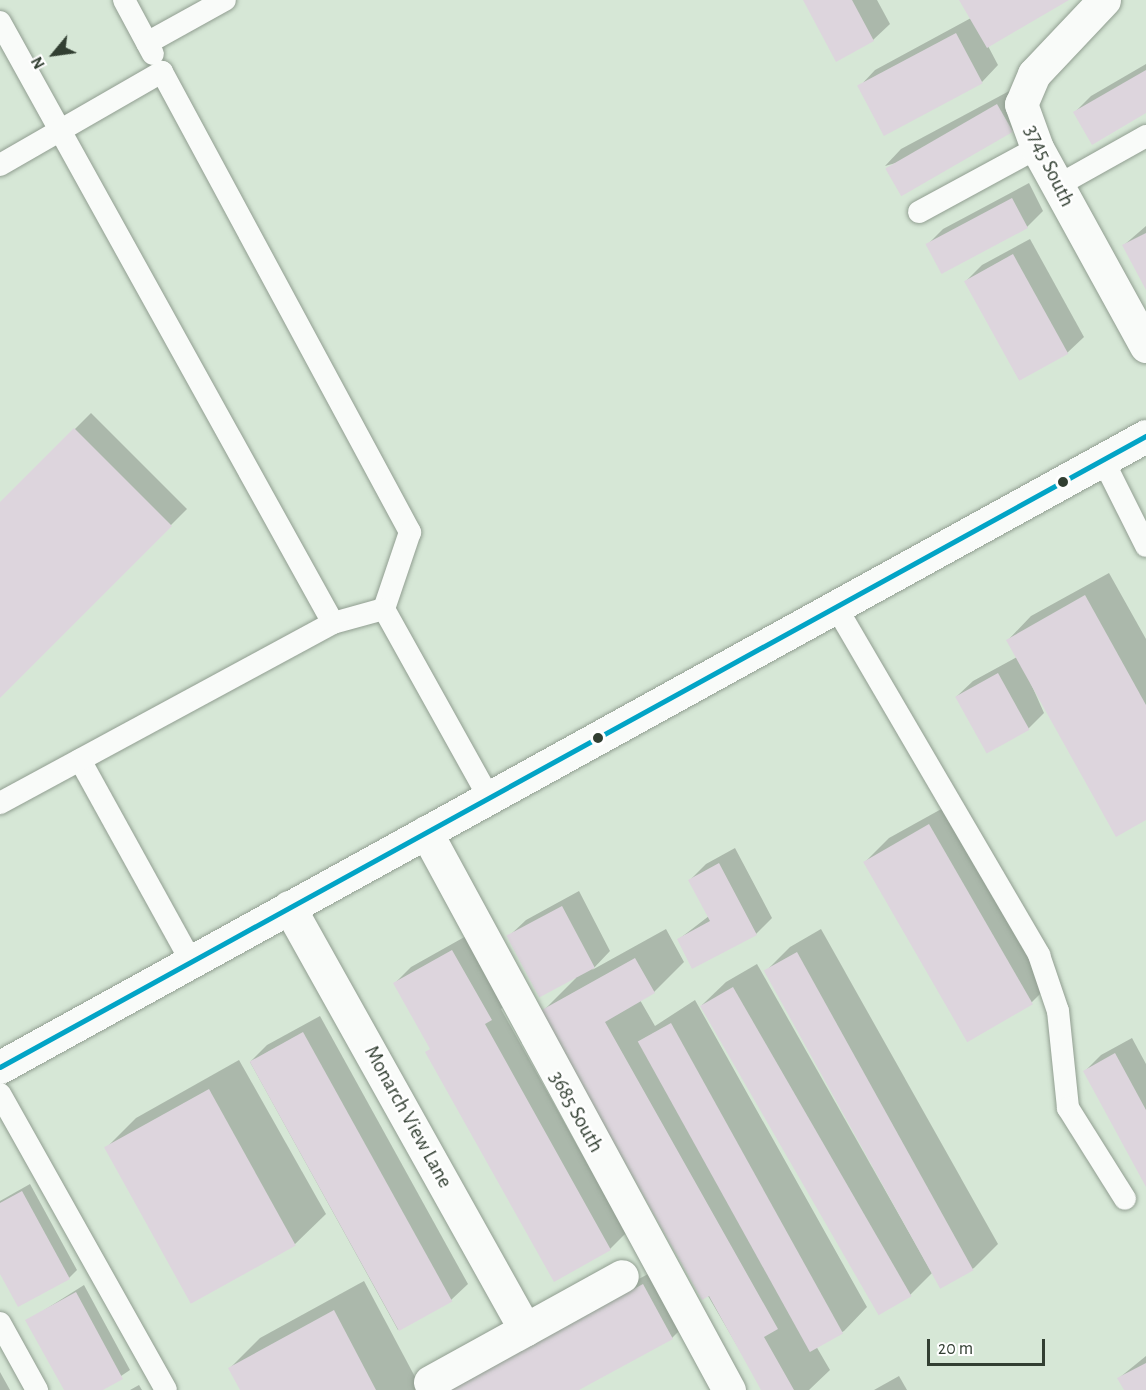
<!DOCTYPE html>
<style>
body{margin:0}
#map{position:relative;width:1146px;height:1390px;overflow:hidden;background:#d6e7d6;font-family:"Alegreya Sans",sans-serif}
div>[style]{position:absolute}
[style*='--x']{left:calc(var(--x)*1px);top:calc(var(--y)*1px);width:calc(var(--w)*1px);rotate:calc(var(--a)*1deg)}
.shadow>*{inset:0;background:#0003}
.building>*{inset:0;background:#ddd5dd;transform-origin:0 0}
.roads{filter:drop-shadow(0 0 2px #919e91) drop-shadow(0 0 2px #919e91)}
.lane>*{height:22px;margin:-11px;padding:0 11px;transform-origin:11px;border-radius:11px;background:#f9fbf9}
.street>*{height:33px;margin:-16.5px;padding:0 16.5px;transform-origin:16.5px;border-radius:16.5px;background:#f9fbf9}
.secondary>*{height:33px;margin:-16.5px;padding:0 16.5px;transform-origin:16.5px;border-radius:16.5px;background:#f9fbf9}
.bus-1>*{height:4.5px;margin:-2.25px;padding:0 2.25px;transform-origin:2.25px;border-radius:2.25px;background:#02a4c6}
.dots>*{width:16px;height:16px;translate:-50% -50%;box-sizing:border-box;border:3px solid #fff;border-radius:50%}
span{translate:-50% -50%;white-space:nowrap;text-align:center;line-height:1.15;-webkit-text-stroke:4.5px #fff;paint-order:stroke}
.street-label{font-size:21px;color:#323f32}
.north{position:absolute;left:24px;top:24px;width:60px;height:60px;-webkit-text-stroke:4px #fff;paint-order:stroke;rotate:241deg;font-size:16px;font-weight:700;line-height:24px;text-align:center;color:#323f32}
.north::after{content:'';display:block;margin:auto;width:21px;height:27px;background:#323f32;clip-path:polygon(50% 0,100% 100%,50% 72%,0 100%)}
.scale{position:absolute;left:927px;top:1339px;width:118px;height:27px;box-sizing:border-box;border:3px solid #323f32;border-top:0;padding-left:8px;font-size:18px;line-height:21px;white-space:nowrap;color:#323f32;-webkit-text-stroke:4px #fff;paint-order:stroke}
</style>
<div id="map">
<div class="shadow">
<div style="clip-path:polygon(805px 0,877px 0,890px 24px,873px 40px,837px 60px)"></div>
<div style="clip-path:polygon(961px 0,1066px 0,988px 46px,998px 65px,982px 82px,859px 87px,875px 70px,971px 18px)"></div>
<div style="clip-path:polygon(1146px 64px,1146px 112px,1075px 112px,1091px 96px)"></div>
<div style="clip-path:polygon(1013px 89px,1028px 115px,1012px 131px,885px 166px,901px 149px)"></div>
<div style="clip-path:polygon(1029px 183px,1043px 211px,1027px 227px,927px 245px,943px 229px)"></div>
<div style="clip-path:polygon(1146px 226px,1146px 287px,1124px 245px)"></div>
<div style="clip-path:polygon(1030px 239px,1084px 337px,1067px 353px,1019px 379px,966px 281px,982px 265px)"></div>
<div style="clip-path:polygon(91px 413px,187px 509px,0 696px,0 504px)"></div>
<div style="clip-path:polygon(1109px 573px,1146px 639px,1146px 818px,1028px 677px,1044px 713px,1028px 729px,956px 697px,973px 681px,1017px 657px,1008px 640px,1031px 616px)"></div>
<div style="clip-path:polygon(954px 802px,1054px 980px,1031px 1003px,865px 862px,889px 838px)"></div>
<div style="clip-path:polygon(735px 848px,772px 918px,756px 934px,679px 939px,709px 916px,690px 880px,706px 864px)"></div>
<div style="clip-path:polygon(579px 891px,610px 951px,592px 970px,666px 929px,684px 962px,654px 992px,640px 1000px,655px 1026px,695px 1000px,867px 1307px,844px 1331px,816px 1346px,830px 1370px,809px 1390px,763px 1390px,542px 1012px,576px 978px,509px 936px,526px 920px)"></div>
<div style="clip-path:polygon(821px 929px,998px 1244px,974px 1268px,943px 1285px,766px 971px,790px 947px)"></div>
<div style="clip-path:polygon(468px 935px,507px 1003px,501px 1009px,626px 1233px,610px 1249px,431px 1048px,395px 983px,411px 967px)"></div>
<div style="clip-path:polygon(757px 964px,932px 1273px,908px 1297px,702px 1005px,726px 982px)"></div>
<div style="clip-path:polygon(320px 1016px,468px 1284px,451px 1300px,398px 1330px,250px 1062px,267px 1045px)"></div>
<div style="clip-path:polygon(1132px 1038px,1146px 1064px,1146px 1184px,1085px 1071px,1101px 1055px)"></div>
<div style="clip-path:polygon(239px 1060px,326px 1214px,295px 1244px,192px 1302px,106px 1148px,136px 1118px)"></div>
<div style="clip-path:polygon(30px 1184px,77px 1270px,69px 1278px,0 1271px,0 1201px)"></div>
<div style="clip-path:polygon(659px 1268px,688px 1322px,672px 1338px,576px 1390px,457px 1378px)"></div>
<div style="clip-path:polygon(364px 1281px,422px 1390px,242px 1390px,230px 1368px,260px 1338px)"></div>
<div style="clip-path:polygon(84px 1285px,130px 1370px,100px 1390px,66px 1390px,27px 1321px)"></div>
<div style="clip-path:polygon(1146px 1356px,1146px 1390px,1125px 1390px,1119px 1378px)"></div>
<div style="clip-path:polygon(0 1372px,10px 1390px,0 1390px)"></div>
<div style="clip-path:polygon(899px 1376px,907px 1390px,874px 1390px)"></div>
<div style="clip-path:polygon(139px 1385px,142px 1390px,130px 1390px)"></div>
</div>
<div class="building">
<div style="clip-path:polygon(803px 0,852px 0,874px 41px,836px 62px)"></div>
<div style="clip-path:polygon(959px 0,1069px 0,987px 48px)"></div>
<div style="left:956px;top:33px;width:57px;height:112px;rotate:62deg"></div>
<div style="clip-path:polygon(1146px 70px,1146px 113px,1092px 145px,1073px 112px)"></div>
<div style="left:997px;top:104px;width:32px;height:129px;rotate:60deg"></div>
<div style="left:1012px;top:198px;width:34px;height:98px;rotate:62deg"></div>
<div style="clip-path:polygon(1146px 233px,1146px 290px,1122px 245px)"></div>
<div style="left:1013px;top:254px;width:114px;height:56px;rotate:61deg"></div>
<div style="clip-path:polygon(74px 428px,172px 526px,0 698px,0 502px)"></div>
<div style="clip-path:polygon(1085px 595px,1146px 705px,1146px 820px,1116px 837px,1006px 640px)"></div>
<div style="left:998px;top:673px;width:65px;height:49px;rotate:61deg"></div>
<div style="left:929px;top:824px;width:208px;height:76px;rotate:60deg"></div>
<div style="clip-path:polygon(719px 863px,757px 935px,692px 969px,677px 939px,710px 921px,688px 880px)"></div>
<div style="left:562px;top:906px;width:70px;height:63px;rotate:62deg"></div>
<div style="clip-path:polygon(452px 950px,492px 1020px,485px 1024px,611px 1250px,554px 1282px,425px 1052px,430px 1049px,393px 983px)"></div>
<div style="left:797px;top:952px;width:364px;height:38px;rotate:61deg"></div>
<div style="clip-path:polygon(635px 958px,655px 993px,605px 1022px,778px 1329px,764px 1337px,794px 1390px,761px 1390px,709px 1296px,702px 1300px,540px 1011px)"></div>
<div style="left:733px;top:987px;width:357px;height:38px;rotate:60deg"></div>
<div style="left:671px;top:1023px;width:355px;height:38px;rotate:61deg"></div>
<div style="left:303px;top:1032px;width:308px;height:61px;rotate:61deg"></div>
<div style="clip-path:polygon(1115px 1053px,1146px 1110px,1146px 1187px,1083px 1071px)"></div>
<div style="left:209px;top:1089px;width:179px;height:120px;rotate:61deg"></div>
<div style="clip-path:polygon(22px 1191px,70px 1279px,18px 1307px,0 1274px,0 1203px)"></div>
<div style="clip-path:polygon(643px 1284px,673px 1339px,579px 1390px,447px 1390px)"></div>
<div style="clip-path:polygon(76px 1292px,123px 1379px,103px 1390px,64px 1390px,25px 1320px)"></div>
<div style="clip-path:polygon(334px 1310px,376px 1390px,240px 1390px,228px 1368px)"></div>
<div style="clip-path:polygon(1146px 1363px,1146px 1390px,1124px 1390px,1117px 1378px)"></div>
</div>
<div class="roads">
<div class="lane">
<div style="--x:124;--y:0;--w:61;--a:61.8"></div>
<div style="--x:0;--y:22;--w:687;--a:61.01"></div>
<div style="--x:147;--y:43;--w:89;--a:-28.9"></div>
<div style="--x:0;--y:165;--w:187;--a:-29.9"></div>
<div style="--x:162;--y:72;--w:523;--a:61.67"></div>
<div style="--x:410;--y:532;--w:81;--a:108.7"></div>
<div style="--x:1057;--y:186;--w:102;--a:-29.3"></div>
<div style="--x:919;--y:212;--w:134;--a:-28.5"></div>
<div style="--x:1103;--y:460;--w:96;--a:63.4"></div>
<div style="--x:836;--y:607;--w:403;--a:59.7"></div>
<div style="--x:1039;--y:955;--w:59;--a:71.3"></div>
<div style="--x:1058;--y:1011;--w:98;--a:84.1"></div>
<div style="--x:1068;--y:1108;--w:107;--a:57.9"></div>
<div style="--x:80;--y:760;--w:230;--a:61.1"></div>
<div style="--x:0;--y:803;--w:379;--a:-28.4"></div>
<div style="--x:333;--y:623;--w:53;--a:-15.4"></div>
<div style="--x:384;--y:609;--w:216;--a:60.9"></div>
<div style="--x:0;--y:1094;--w:339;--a:60.7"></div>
<div style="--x:0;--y:1323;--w:77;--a:61.1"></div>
</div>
<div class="street">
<div style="--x:1104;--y:0;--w:102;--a:133.4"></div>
<div style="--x:1034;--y:74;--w:33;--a:113"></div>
<div style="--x:1021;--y:104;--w:47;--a:70"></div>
<div style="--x:1037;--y:148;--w:226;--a:61.2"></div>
<div style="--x:426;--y:832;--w:635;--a:61.5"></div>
<div style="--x:289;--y:907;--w:484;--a:60.8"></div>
<div style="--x:430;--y:1382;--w:219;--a:-28.9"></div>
</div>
<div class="secondary">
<div style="--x:0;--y:1067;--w:1308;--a:-28.84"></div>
</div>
</div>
<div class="bus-1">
<div style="--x:0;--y:1067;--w:1308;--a:-28.84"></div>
</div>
<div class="dots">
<div style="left:1063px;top:482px;background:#323f32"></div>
<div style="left:598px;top:738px;background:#323f32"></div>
</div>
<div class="street-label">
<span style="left:1049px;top:166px;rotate:64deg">3745 South</span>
<span style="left:576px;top:1112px;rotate:61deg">3685 South</span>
<span style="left:408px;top:1117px;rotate:61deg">Monarch View Lane</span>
</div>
<div class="north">N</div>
<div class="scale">20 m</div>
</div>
